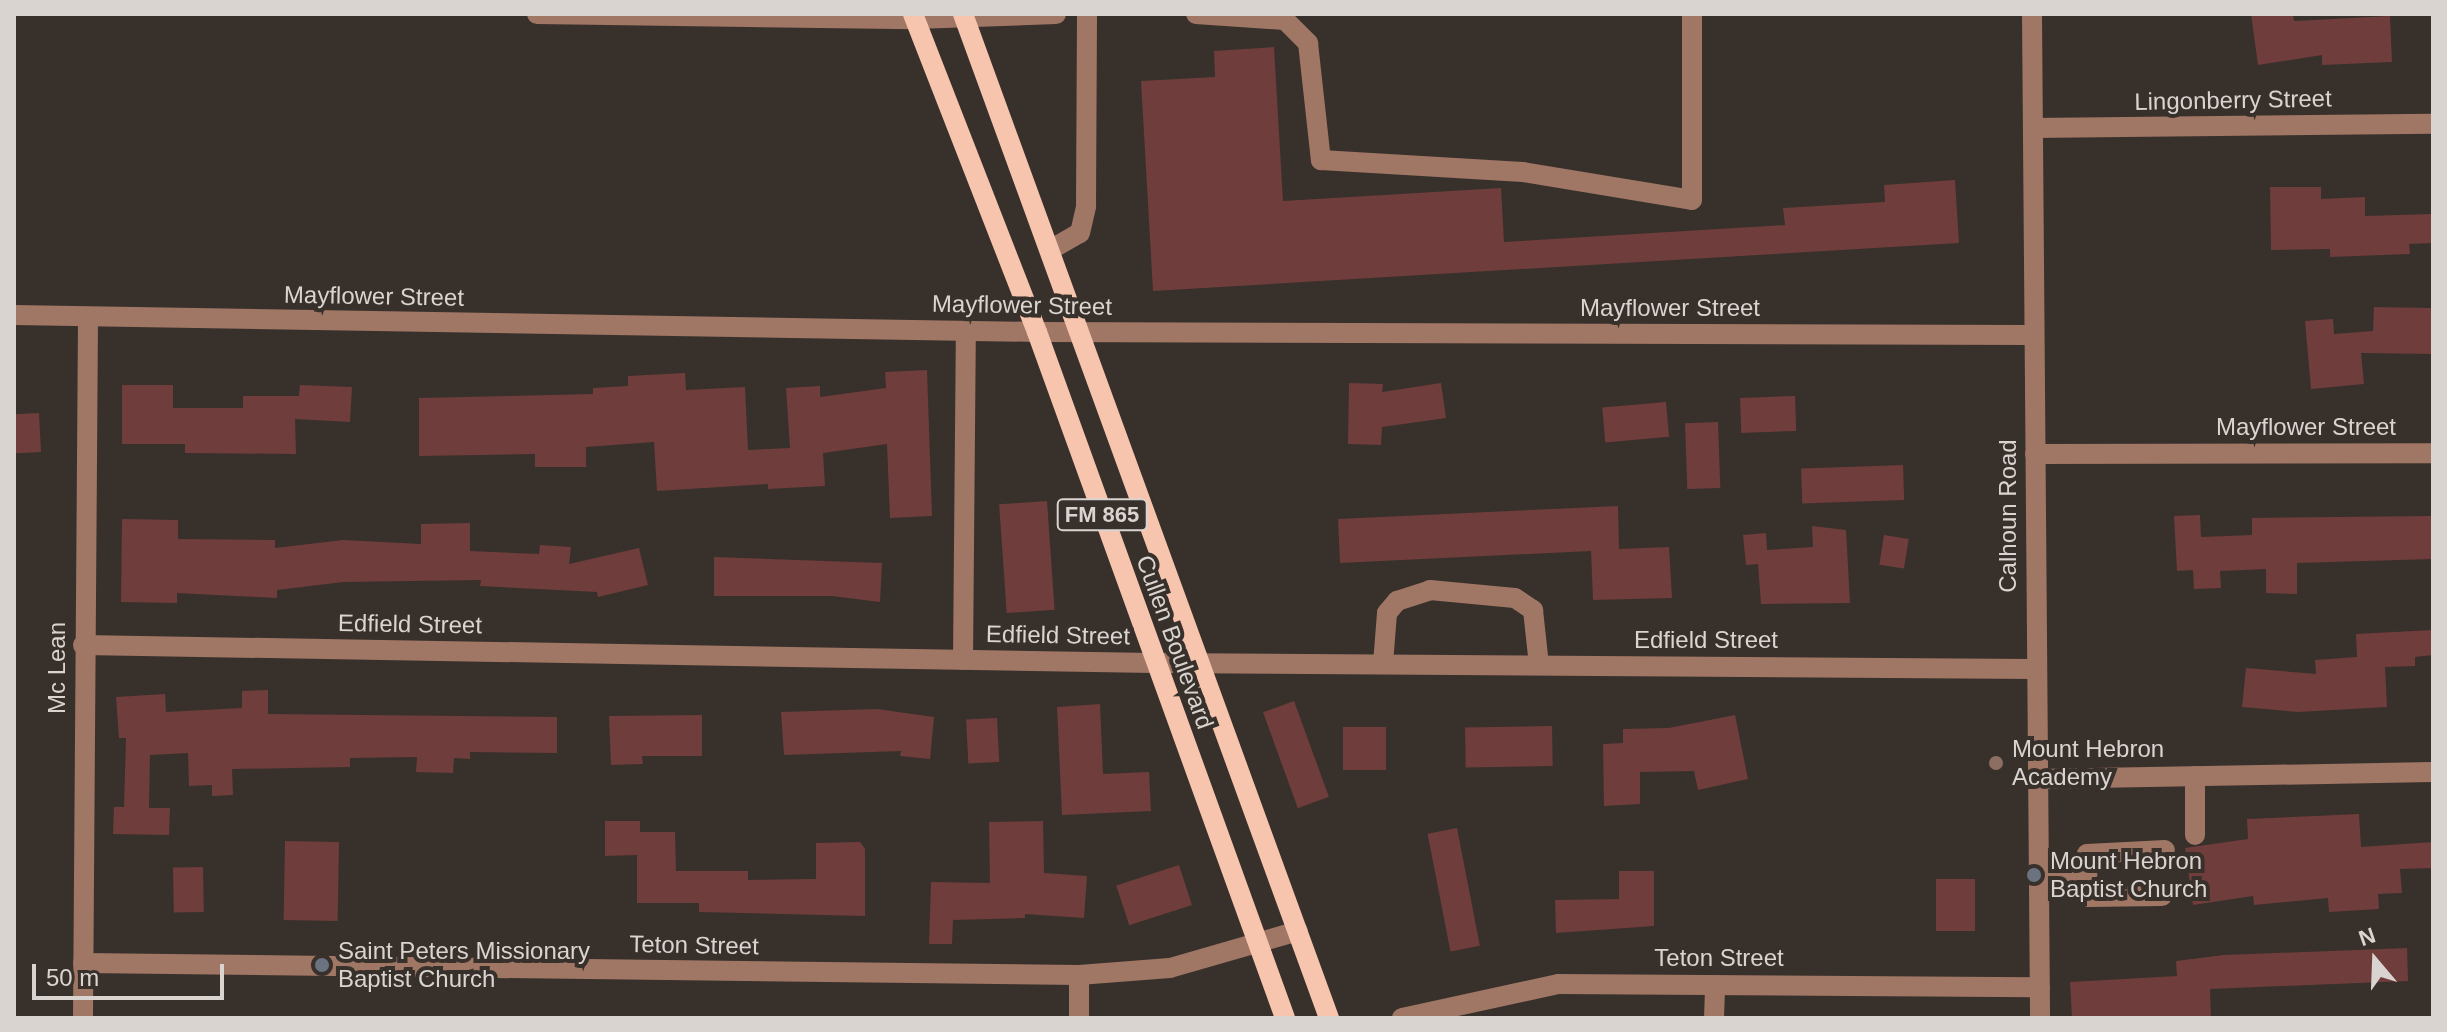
<!DOCTYPE html>
<style>
body{margin:0}
#map{position:relative;width:2447px;height:1032px;overflow:hidden;background:#38302b;font-family:Arial,sans-serif}
div>[style]{position:absolute}
[style*='--x']{left:calc(var(--x)*1px);top:calc(var(--y)*1px);width:calc(var(--w)*1px);rotate:calc(var(--a)*1deg)}
.building>*{inset:0;background:#6f3d3b;transform-origin:0 0}
.minor>*{height:20px;margin:-10px;padding:0 10px;transform-origin:10px;border-radius:10px;background:#a07665}
.major>*{height:20px;margin:-10px;padding:0 10px;transform-origin:10px;border-radius:10px;background:#f7c4ae}
.dots>*{width:22px;height:22px;translate:-50% -50%;box-sizing:border-box;border:4px solid #38302b;border-radius:50%}
span{translate:-50% -50%;white-space:nowrap;text-align:center;line-height:1.15;-webkit-text-stroke:8px #38302b;paint-order:stroke}
.shield-label span{padding:2px 6px;background:#38302b;border:2px solid;border-radius:6px;-webkit-text-stroke-width:0}
.shield-label{font-size:22px;color:#dad4d1;font-weight:700}
.street-label{font-size:24px;color:#dad4d1}
.poi-label{font-size:24px;color:#dad4d1}
.left{translate:0 -50%;text-align:left}
.frame{position:absolute;inset:0;border:16px solid #dad4d1;pointer-events:none}
.north{position:absolute;left:2335px;top:920px;width:80px;height:80px;-webkit-text-stroke:6px #38302b;paint-order:stroke;rotate:341deg;font-size:22px;font-weight:700;line-height:32px;text-align:center;color:#dad4d1}
.north::after{content:'';display:block;margin:auto;width:28px;height:36px;background:#dad4d1;clip-path:polygon(50% 0,100% 100%,50% 72%,0 100%)}
.scale{position:absolute;left:32px;top:964px;width:192px;height:36px;box-sizing:border-box;border:4px solid #dad4d1;border-top:0;padding-left:10px;font-size:24px;line-height:28px;white-space:nowrap;color:#dad4d1;-webkit-text-stroke:6px #38302b;paint-order:stroke}
</style>
<div id="map">
<div class="building">
<div style="clip-path:polygon(2251px 14px,2293px 14px,2294px 21px,2390px 16px,2392px 62px,2322px 65px,2322px 55px,2258px 65px)"></div>
<div style="clip-path:polygon(1274px 47px,1283px 201px,1501px 188px,1504px 242px,1785px 225px,1783px 208px,1885px 202px,1884px 185px,1955px 180px,1959px 243px,1153px 291px,1141px 81px,1215px 77px,1214px 51px)"></div>
<div style="clip-path:polygon(2270px 187px,2321px 187px,2321px 199px,2365px 197px,2365px 216px,2433px 214px,2433px 243px,2409px 244px,2410px 254px,2330px 257px,2330px 249px,2271px 250px)"></div>
<div style="clip-path:polygon(2374px 307px,2433px 308px,2433px 354px,2361px 353px,2364px 384px,2311px 389px,2305px 321px,2333px 319px,2334px 334px,2373px 331px)"></div>
<div style="clip-path:polygon(927px 370px,932px 516px,890px 518px,887px 444px,823px 453px,825px 486px,768px 489px,768px 484px,657px 491px,654px 442px,586px 447px,586px 467px,535px 467px,535px 454px,419px 456px,419px 398px,593px 394px,593px 388px,628px 386px,628px 376px,685px 373px,686px 390px,745px 387px,748px 450px,790px 448px,786px 388px,820px 386px,820px 397px,886px 388px,885px 372px)"></div>
<div style="clip-path:polygon(1349px 383px,1383px 384px,1382px 392px,1441px 383px,1446px 418px,1382px 427px,1381px 445px,1348px 444px)"></div>
<div style="clip-path:polygon(122px 385px,173px 385px,173px 408px,243px 408px,243px 396px,299px 396px,300px 385px,352px 387px,350px 422px,295px 419px,296px 454px,185px 453px,185px 444px,122px 444px)"></div>
<div style="left:1795px;top:396px;width:35px;height:55px;rotate:88deg"></div>
<div style="left:1666px;top:402px;width:35px;height:64px;rotate:85deg"></div>
<div style="left:39px;top:413px;width:39px;height:25px;rotate:87deg"></div>
<div style="left:1718px;top:422px;width:66px;height:33px;rotate:88deg"></div>
<div style="left:1903px;top:465px;width:35px;height:102px;rotate:88deg"></div>
<div style="left:1047px;top:501px;width:109px;height:48px;rotate:86deg"></div>
<div style="clip-path:polygon(1618px 506px,1619px 549px,1669px 547px,1672px 598px,1593px 600px,1591px 551px,1340px 563px,1338px 519px)"></div>
<div style="clip-path:polygon(2200px 515px,2201px 537px,2252px 535px,2252px 518px,2433px 516px,2433px 559px,2297px 563px,2297px 594px,2266px 593px,2266px 569px,2220px 571px,2221px 588px,2194px 589px,2193px 570px,2177px 571px,2174px 516px)"></div>
<div style="clip-path:polygon(122px 519px,178px 520px,178px 539px,275px 540px,275px 548px,343px 540px,421px 544px,421px 524px,470px 523px,470px 551px,539px 554px,540px 545px,571px 547px,569px 564px,639px 548px,648px 585px,598px 597px,597px 592px,480px 586px,481px 580px,343px 582px,277px 590px,277px 598px,177px 593px,177px 603px,121px 602px)"></div>
<div style="clip-path:polygon(1812px 526px,1846px 530px,1850px 603px,1761px 604px,1758px 564px,1746px 565px,1743px 535px,1766px 533px,1767px 550px,1813px 547px)"></div>
<div style="left:1884px;top:535px;width:25px;height:30px;rotate:9deg"></div>
<div style="clip-path:polygon(714px 557px,882px 563px,880px 602px,832px 596px,714px 596px)"></div>
<div style="clip-path:polygon(2433px 630px,2433px 655px,2415px 657px,2415px 666px,2385px 667px,2387px 707px,2298px 712px,2242px 707px,2246px 668px,2316px 674px,2315px 660px,2357px 657px,2356px 634px)"></div>
<div style="clip-path:polygon(268px 690px,268px 714px,557px 717px,557px 753px,470px 752px,470px 759px,454px 758px,453px 773px,416px 772px,417px 757px,350px 758px,350px 767px,232px 769px,233px 795px,212px 796px,212px 785px,189px 786px,188px 753px,150px 755px,149px 808px,170px 808px,169px 835px,113px 834px,114px 807px,124px 807px,126px 738px,119px 738px,116px 697px,165px 694px,166px 712px,242px 708px,242px 691px)"></div>
<div style="left:1294px;top:701px;width:102px;height:33px;rotate:70deg"></div>
<div style="clip-path:polygon(1100px 704px,1103px 774px,1149px 772px,1151px 811px,1062px 815px,1057px 707px)"></div>
<div style="clip-path:polygon(877px 709px,934px 717px,930px 759px,900px 756px,901px 751px,784px 755px,781px 712px)"></div>
<div style="clip-path:polygon(702px 715px,702px 756px,642px 756px,643px 764px,611px 765px,609px 716px)"></div>
<div style="clip-path:polygon(1735px 715px,1748px 779px,1698px 790px,1694px 771px,1640px 772px,1640px 804px,1604px 806px,1603px 744px,1623px 743px,1623px 729px,1669px 728px)"></div>
<div style="left:997px;top:718px;width:44px;height:31px;rotate:87deg"></div>
<div style="left:1552px;top:726px;width:40px;height:87px;rotate:89deg"></div>
<div style="left:1386px;top:727px;width:43px;height:43px;rotate:90deg"></div>
<div style="clip-path:polygon(2359px 814px,2361px 847px,2433px 842px,2433px 868px,2400px 869px,2402px 893px,2378px 894px,2379px 909px,2329px 912px,2328px 898px,2254px 905px,2253px 896px,2193px 905px,2185px 848px,2248px 839px,2247px 819px)"></div>
<div style="clip-path:polygon(605px 821px,640px 821px,640px 832px,675px 832px,676px 871px,748px 871px,748px 880px,816px 879px,816px 843px,860px 842px,865px 849px,865px 916px,699px 912px,699px 903px,637px 903px,637px 855px,605px 856px)"></div>
<div style="clip-path:polygon(1043px 821px,1044px 873px,1087px 876px,1084px 918px,1025px 914px,1025px 918px,953px 920px,952px 944px,929px 944px,931px 882px,990px 883px,989px 822px)"></div>
<div style="left:1457px;top:828px;width:120px;height:30px;rotate:79deg"></div>
<div style="left:285px;top:841px;width:54px;height:79px;rotate:1deg"></div>
<div style="left:1179px;top:865px;width:42px;height:66px;rotate:72deg"></div>
<div style="left:203px;top:867px;width:45px;height:30px;rotate:89deg"></div>
<div style="clip-path:polygon(1619px 871px,1654px 871px,1654px 926px,1556px 933px,1555px 900px,1619px 899px)"></div>
<div style="left:1936px;top:879px;width:39px;height:52px"></div>
<div style="clip-path:polygon(2407px 948px,2408px 981px,2210px 989px,2211px 1018px,2072px 1018px,2070px 982px,2177px 976px,2176px 961px,2224px 955px)"></div>
</div>
<div class="minor">
<div style="--x:537;--y:14;--w:378;--a:0.8"></div>
<div style="--x:915;--y:19;--w:141;--a:-2"></div>
<div style="--x:1196;--y:14;--w:89;--a:3.9"></div>
<div style="--x:1285;--y:20;--w:33;--a:45"></div>
<div style="--x:1308;--y:43;--w:118;--a:83.7"></div>
<div style="--x:1321;--y:160;--w:202;--a:3.4"></div>
<div style="--x:1523;--y:172;--w:171;--a:9.4"></div>
<div style="--x:1692;--y:200;--w:186;--a:-90"></div>
<div style="--x:2032;--y:14;--w:1004;--a:89.54"></div>
<div style="--x:2033;--y:128;--w:400;--a:-0.6"></div>
<div style="--x:1050;--y:250;--w:34;--a:-30"></div>
<div style="--x:1080;--y:233;--w:28;--a:-77"></div>
<div style="--x:1086;--y:206;--w:192;--a:-89.7"></div>
<div style="--x:14;--y:315;--w:1023;--a:0.95"></div>
<div style="--x:1037;--y:332;--w:993;--a:0.17"></div>
<div style="--x:2035;--y:454;--w:398;--a:-0.1"></div>
<div style="--x:83;--y:645;--w:1071;--a:0.96"></div>
<div style="--x:1154;--y:663;--w:879;--a:0.39"></div>
<div style="--x:963;--y:660;--w:329;--a:-89.5"></div>
<div style="--x:1383;--y:664;--w:51;--a:-85.5"></div>
<div style="--x:1387;--y:613;--w:16;--a:-50"></div>
<div style="--x:1397;--y:601;--w:35;--a:-18"></div>
<div style="--x:1430;--y:590;--w:85;--a:5.4"></div>
<div style="--x:1515;--y:598;--w:22;--a:34"></div>
<div style="--x:1533;--y:610;--w:55;--a:83.8"></div>
<div style="--x:2195;--y:776;--w:59;--a:90"></div>
<div style="--x:2037;--y:779;--w:396;--a:-1"></div>
<div style="--x:2039;--y:871;--w:48;--a:0"></div>
<div style="--x:2087;--y:871;--w:17;--a:-90"></div>
<div style="--x:2087;--y:854;--w:78;--a:-2.9"></div>
<div style="--x:2087;--y:871;--w:26;--a:86"></div>
<div style="--x:2089;--y:897;--w:73;--a:-0.8"></div>
<div style="--x:83;--y:963;--w:996;--a:0.69"></div>
<div style="--x:1079;--y:975;--w:91;--a:-4.4"></div>
<div style="--x:1170;--y:968;--w:133;--a:-16.1"></div>
<div style="--x:1079;--y:975;--w:43;--a:90"></div>
<div style="--x:83;--y:1018;--w:700;--a:-89.59"></div>
<div style="--x:1402;--y:1018;--w:160;--a:-12.3"></div>
<div style="--x:1558;--y:984;--w:482;--a:0.4"></div>
<div style="--x:1714;--y:1018;--w:33;--a:-88"></div>
</div>
<div class="major">
<div style="--x:913;--y:14;--w:341;--a:68.7"></div>
<div style="--x:1037;--y:332;--w:729;--a:70.12"></div>
<div style="--x:963;--y:14;--w:1069;--a:69.97"></div>
</div>
<div class="dots">
<div style="left:1996px;top:763px;background:#8d6e63"></div>
<div style="left:2034px;top:875px;background:#6b7280"></div>
<div style="left:322px;top:965px;background:#6b7280"></div>
</div>
<div class="shield-label">
<span style="left:1102px;top:515px">FM 865</span>
</div>
<div class="street-label">
<span style="left:2233px;top:100px;rotate:-1deg">Lingonberry Street</span>
<span style="left:374px;top:296px;rotate:1deg">Mayflower Street</span>
<span style="left:1022px;top:305px;rotate:1deg">Mayflower Street</span>
<span style="left:1670px;top:308px">Mayflower Street</span>
<span style="left:2306px;top:427px">Mayflower Street</span>
<span style="left:2008px;top:516px;rotate:-90deg">Calhoun Road</span>
<span style="left:410px;top:624px;rotate:1deg">Edfield Street</span>
<span style="left:1058px;top:635px;rotate:1deg">Edfield Street</span>
<span style="left:1706px;top:640px">Edfield Street</span>
<span style="left:1175px;top:642px;rotate:70deg">Cullen Boulevard</span>
<span style="left:57px;top:668px;rotate:-90deg">Mc Lean</span>
<span style="left:694px;top:945px;rotate:1deg">Teton Street</span>
<span style="left:1719px;top:958px">Teton Street</span>
</div>
<div class="poi-label">
<span class="left" style="left:2012px;top:763px">Mount Hebron<br>Academy</span>
<span class="left" style="left:2050px;top:875px">Mount Hebron<br>Baptist Church</span>
<span class="left" style="left:338px;top:965px">Saint Peters Missionary<br>Baptist Church</span>
</div>
<div class="frame"></div>
<div class="north">N</div>
<div class="scale">50 m</div>
</div>
